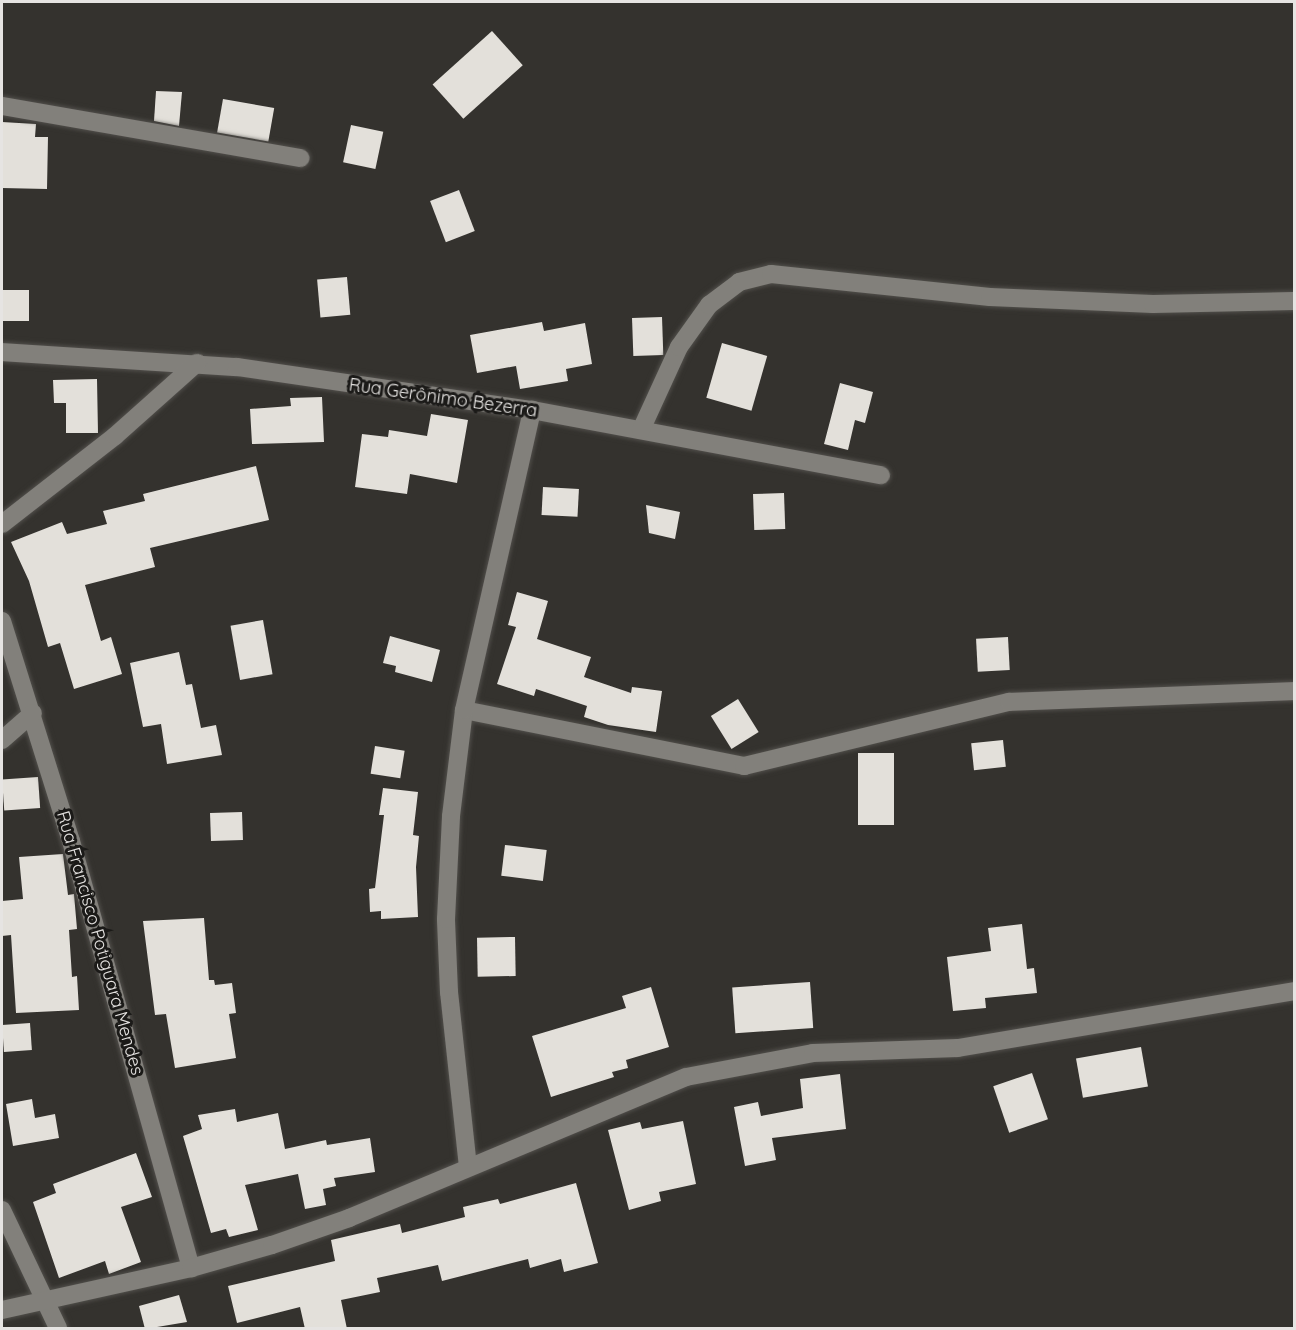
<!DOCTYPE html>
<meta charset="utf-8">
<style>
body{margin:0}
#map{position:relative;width:1296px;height:1330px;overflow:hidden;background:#34322e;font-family:Quicksand,sans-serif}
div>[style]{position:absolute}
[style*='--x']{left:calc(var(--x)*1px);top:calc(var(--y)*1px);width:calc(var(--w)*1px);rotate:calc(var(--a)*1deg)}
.building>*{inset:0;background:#e3e0da;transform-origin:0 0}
.roads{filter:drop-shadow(0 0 2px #514f4b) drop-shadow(0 0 2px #514f4b)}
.minor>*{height:18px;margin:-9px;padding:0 9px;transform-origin:9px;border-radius:9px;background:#82807b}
span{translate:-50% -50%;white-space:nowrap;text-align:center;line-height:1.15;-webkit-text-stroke:6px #1b1a18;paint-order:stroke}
.street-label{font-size:18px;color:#e6e4e2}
.frame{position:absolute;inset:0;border:3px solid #e6e4e2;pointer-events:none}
</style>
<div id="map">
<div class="building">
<div style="left:492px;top:31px;width:46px;height:80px;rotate:48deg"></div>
<div style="clip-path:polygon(156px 91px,182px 92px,179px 126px,154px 121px)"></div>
<div style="left:223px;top:99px;width:52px;height:34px;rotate:10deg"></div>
<div style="clip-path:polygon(2px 122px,36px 124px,35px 137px,48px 137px,47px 189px,2px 188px)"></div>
<div style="left:351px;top:125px;width:33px;height:38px;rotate:12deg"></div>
<div style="left:459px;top:190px;width:44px;height:31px;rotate:69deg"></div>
<div style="left:347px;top:277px;width:38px;height:30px;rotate:85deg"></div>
<div style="left:2px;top:290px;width:27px;height:31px"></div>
<div style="left:662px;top:317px;width:38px;height:30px;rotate:88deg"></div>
<div style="clip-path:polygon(542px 322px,544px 331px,585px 323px,592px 364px,566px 369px,568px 381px,520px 389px,516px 366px,477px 373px,470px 335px)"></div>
<div style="left:722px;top:343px;width:47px;height:57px;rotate:16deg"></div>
<div style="clip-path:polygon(97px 379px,98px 433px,66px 433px,66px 403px,54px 403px,53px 380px)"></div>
<div style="clip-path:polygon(840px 383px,873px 392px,865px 423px,855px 420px,848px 450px,824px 444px)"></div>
<div style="clip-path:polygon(322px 397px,324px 442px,252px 444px,250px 409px,291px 406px,290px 398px)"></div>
<div style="clip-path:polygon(431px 414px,468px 420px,457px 483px,410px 474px,407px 494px,355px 487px,362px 434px,388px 437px,389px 430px,427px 436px)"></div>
<div style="clip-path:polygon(256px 466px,269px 520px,150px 548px,155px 567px,85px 585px,101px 641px,111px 637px,122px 674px,74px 689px,60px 643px,48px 647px,29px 581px,11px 542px,62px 522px,67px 534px,107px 524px,103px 511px,145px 501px,143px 494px)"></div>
<div style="left:543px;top:487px;width:36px;height:28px;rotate:3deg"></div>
<div style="left:784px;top:493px;width:36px;height:31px;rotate:88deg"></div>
<div style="clip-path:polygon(646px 505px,680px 512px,675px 539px,649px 533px)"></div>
<div style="clip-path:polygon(517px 592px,548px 601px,537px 639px,591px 657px,584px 677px,631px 693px,632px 687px,662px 691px,656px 732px,608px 725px,584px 717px,587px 706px,536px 689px,534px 696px,497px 684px,516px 627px,508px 625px)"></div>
<div style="left:263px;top:620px;width:55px;height:33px;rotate:80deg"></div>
<div style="clip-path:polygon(390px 636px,440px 650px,432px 682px,395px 672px,396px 666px,383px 663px)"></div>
<div style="left:1008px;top:637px;width:33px;height:32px;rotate:87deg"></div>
<div style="clip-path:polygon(179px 652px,186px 685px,192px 684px,201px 728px,216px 725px,222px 755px,167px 764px,161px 724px,143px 727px,130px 663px)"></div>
<div style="left:738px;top:699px;width:39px;height:32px;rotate:58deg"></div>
<div style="left:1003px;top:740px;width:27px;height:32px;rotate:84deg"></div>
<div style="left:375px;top:746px;width:30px;height:28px;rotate:9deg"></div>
<div style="left:858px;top:753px;width:36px;height:72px"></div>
<div style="left:38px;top:777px;width:31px;height:36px;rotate:86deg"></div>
<div style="clip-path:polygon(383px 788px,418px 792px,413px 835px,419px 836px,416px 867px,418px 917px,381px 919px,381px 911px,370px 912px,369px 889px,375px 888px,384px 815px,379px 815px)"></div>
<div style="left:242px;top:812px;width:28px;height:32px;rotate:88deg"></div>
<div style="left:505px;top:845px;width:42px;height:31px;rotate:7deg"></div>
<div style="clip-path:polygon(63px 854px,68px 895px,74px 894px,77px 929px,69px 930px,72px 977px,77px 976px,79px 1010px,16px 1013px,11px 935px,2px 936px,2px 901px,23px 899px,19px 857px)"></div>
<div style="clip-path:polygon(204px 918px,209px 980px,214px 980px,215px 985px,232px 983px,236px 1013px,229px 1014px,236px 1058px,175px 1068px,166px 1014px,155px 1015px,143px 921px)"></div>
<div style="clip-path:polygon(1022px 924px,1027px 969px,1034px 968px,1037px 993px,985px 998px,986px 1008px,953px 1011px,947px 957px,991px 951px,988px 928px)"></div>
<div style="left:515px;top:937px;width:39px;height:38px;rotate:89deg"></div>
<div style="left:810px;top:982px;width:46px;height:78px;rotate:86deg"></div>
<div style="clip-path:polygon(651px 987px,669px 1047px,626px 1060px,628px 1068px,612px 1072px,614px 1077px,551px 1097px,532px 1036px,626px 1008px,622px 996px)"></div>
<div style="left:30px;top:1023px;width:27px;height:28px;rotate:86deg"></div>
<div style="left:1141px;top:1047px;width:40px;height:66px;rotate:80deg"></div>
<div style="left:1032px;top:1073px;width:49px;height:41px;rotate:71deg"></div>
<div style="clip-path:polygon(840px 1074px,846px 1129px,772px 1138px,776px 1160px,745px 1166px,734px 1107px,758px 1102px,761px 1116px,803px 1108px,800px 1079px)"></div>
<div style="clip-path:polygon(32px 1099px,35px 1118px,55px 1114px,59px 1138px,13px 1146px,6px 1104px)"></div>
<div style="clip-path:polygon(235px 1109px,237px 1122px,278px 1113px,285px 1149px,326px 1140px,327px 1145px,370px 1138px,375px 1172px,334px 1178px,336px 1186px,323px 1189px,326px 1205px,305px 1209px,298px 1174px,245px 1185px,258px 1230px,229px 1237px,226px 1229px,211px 1233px,183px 1136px,202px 1129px,198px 1115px)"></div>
<div style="clip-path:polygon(683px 1121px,696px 1184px,659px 1192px,661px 1201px,629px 1210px,608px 1130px,640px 1122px,642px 1129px)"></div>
<div style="clip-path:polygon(136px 1153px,152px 1197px,121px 1207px,141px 1262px,109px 1274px,105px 1261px,59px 1278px,33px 1202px,56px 1193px,53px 1184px)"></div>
<div style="clip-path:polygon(576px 1183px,598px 1263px,564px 1272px,561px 1259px,530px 1268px,528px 1259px,442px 1281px,438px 1265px,377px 1278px,380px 1292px,341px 1300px,347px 1329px,305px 1329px,300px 1307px,237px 1323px,228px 1286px,335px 1261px,331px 1240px,400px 1224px,402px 1233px,465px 1217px,463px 1207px,498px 1199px,500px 1204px)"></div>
<div style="clip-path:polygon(179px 1295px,187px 1322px,145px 1329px,139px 1306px)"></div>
</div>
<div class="roads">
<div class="minor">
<div style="--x:2;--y:106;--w:303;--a:9.9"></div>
<div style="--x:2;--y:352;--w:235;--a:3.7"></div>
<div style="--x:237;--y:367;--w:298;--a:8.3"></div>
<div style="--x:532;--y:410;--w:355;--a:10.6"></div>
<div style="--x:641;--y:430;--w:91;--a:-65.4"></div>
<div style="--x:679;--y:347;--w:52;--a:-54.5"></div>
<div style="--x:709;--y:305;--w:38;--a:-37"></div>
<div style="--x:739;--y:282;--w:33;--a:-14"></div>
<div style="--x:771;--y:274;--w:220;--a:6"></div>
<div style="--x:990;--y:297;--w:163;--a:2.5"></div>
<div style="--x:1153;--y:304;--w:141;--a:-1.2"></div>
<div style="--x:2;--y:524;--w:143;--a:-37.9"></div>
<div style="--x:115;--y:436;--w:110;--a:-41.7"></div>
<div style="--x:2;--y:621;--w:231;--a:72.6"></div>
<div style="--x:71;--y:841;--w:444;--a:74.3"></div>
<div style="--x:464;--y:710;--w:286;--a:11.3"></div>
<div style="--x:744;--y:766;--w:273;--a:-13.6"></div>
<div style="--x:1009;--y:702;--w:285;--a:-2.2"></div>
<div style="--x:2;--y:740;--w:41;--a:-41.1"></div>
<div style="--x:468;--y:1167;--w:176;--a:-96.2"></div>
<div style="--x:449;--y:992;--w:73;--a:-92.4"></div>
<div style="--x:446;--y:919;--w:103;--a:-87.2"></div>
<div style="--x:451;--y:816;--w:107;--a:-83"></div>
<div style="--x:464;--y:710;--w:308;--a:-77.2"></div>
<div style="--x:2;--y:1210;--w:131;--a:64.6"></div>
<div style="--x:2;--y:1310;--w:194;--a:-12.5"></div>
<div style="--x:191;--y:1268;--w:84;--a:-15.9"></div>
<div style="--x:272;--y:1245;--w:82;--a:-19.3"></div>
<div style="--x:349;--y:1218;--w:365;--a:-22.7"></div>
<div style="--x:686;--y:1077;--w:129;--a:-10.7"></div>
<div style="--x:813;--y:1053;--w:145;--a:-2"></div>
<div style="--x:958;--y:1048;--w:341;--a:-9.6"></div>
</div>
</div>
<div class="street-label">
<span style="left:443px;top:398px;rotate:8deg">Rua Gerônimo Bezerra</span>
<span style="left:100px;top:943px;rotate:74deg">Rua Francisco Potiguara Mendes</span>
</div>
<div class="frame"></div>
</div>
